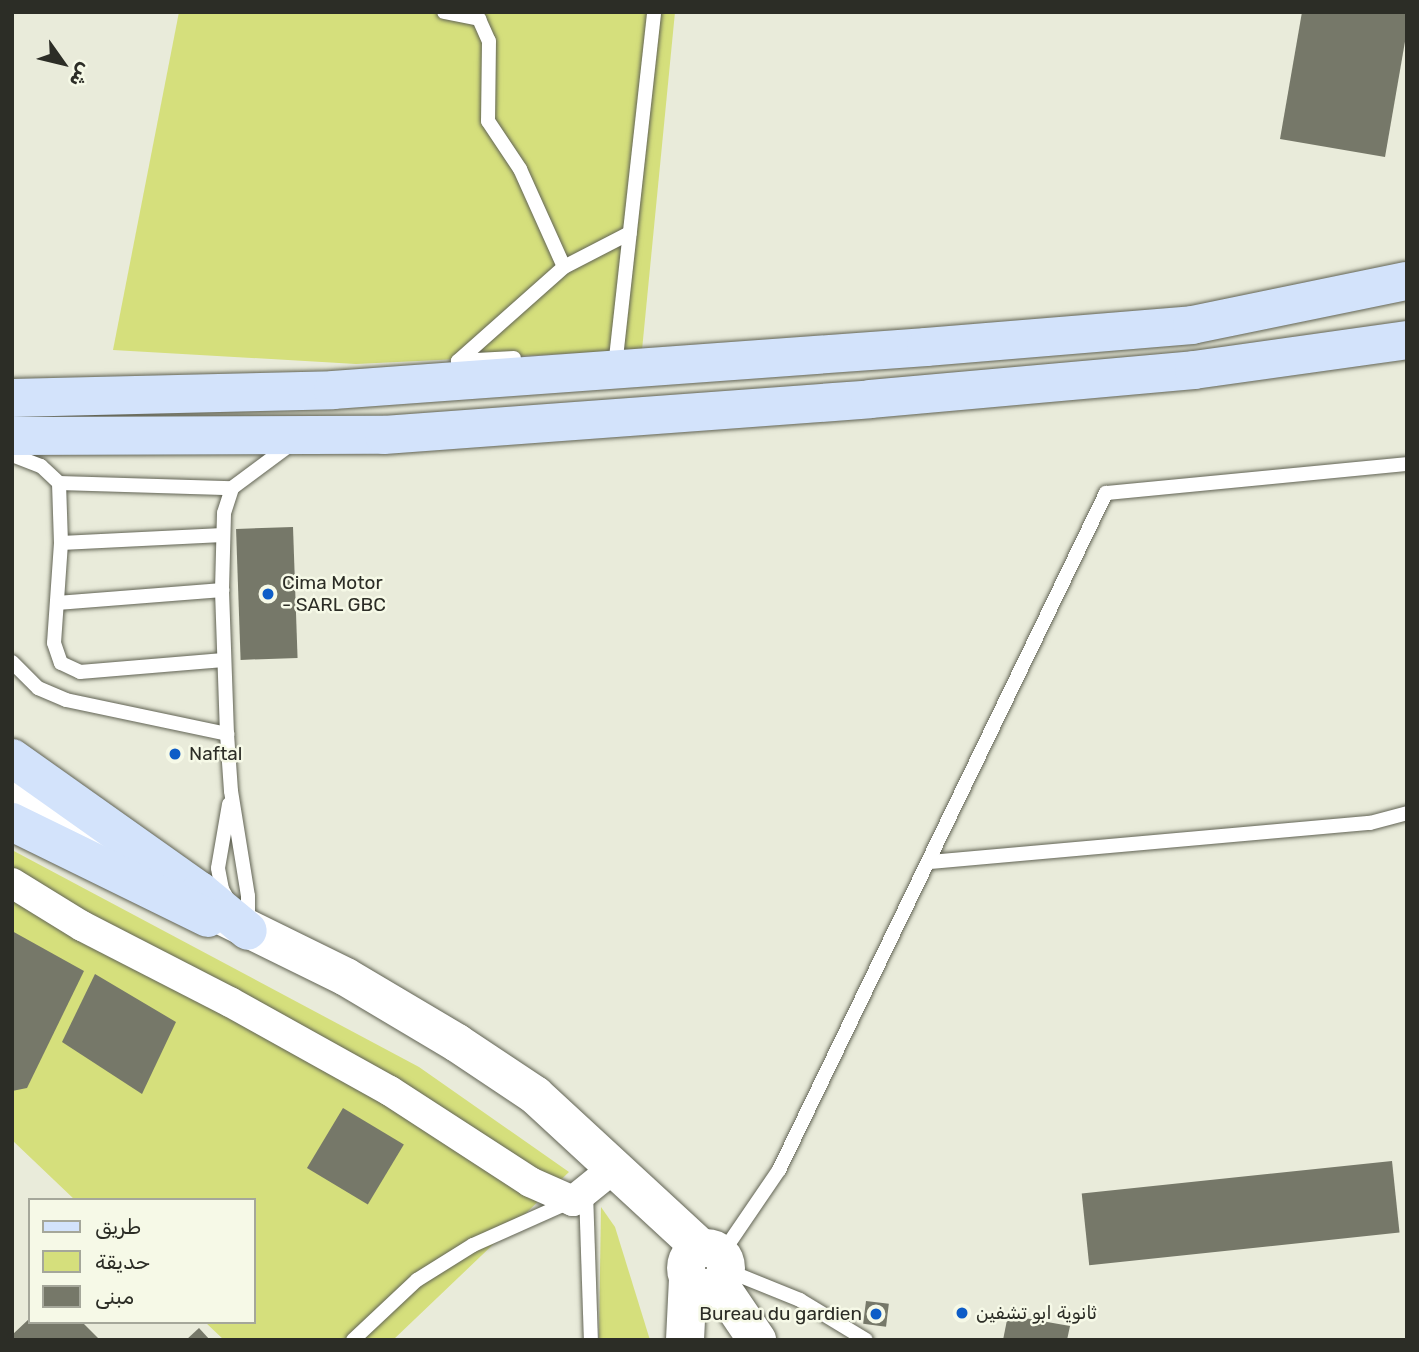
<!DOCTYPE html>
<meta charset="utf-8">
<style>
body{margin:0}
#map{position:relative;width:1419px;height:1352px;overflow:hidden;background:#e9ebda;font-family:Rubik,"Noto Sans Arabic",sans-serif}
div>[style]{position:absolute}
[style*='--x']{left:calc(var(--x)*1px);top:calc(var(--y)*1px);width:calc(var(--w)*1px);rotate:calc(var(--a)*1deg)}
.green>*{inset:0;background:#d5df7c}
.building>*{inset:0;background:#767869;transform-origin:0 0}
.roads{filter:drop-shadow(0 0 2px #616354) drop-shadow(0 0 2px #616354)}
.lane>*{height:14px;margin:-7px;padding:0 7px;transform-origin:7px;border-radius:7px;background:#fff}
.street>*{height:30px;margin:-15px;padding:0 15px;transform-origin:15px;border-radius:15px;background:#fff}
.secondary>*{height:38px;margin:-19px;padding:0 19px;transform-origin:19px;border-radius:19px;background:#fff}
.secondary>.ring{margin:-19px;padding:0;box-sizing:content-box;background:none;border:38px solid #fff;border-radius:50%}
.primary>*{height:38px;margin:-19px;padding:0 19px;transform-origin:19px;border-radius:19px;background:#d3e3fb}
.dots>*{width:19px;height:19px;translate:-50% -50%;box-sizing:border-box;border:4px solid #f6f9e7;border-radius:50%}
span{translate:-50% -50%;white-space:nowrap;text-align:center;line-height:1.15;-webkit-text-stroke:5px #f6f9e7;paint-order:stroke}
.poi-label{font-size:19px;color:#2c2d26}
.left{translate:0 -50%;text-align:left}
.right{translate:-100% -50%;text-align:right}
.frame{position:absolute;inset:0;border:14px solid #2c2d26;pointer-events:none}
.legend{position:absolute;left:28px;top:1198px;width:228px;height:126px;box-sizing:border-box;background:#f6f9e7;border:2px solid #a5a79a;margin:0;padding:9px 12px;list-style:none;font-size:21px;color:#2c2d26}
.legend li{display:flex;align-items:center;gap:14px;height:35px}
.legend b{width:35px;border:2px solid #a5a79a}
.north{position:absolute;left:28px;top:28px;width:70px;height:70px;-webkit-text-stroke:5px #f6f9e7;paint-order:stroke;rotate:124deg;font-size:19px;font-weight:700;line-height:28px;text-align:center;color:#2c2d26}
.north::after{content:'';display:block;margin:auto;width:24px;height:32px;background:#2c2d26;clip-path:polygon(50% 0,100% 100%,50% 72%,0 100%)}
</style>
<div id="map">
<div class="green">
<div style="clip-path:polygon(179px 12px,675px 12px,642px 350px,356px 364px,113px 350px)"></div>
<div style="clip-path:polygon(12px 850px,419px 1067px,569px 1172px,393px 1340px,224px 1340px,205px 1322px,254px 1322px,254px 1200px,75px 1200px,12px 1140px)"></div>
<div style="clip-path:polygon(601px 1207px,615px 1227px,650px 1340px,599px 1340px)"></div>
</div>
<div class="building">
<div style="clip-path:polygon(1302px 12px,1407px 12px,1407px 30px,1385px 157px,1280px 139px)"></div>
<div style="left:293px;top:527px;width:131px;height:57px;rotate:88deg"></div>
<div style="clip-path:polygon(12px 931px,84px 971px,27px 1088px,12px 1091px)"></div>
<div style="clip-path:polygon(95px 974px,176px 1022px,142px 1094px,62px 1042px)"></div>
<div style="left:343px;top:1108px;width:71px;height:70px;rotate:31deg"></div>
<div style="left:1392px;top:1161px;width:72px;height:312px;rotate:84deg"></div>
<div style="left:866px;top:1301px;width:23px;height:23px;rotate:7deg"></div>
<div style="clip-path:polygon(1008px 1315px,1070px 1326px,1067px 1340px,1003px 1340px)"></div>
<div style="clip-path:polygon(30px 1318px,30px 1322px,82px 1322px,100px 1340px,12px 1340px,12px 1335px)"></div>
<div style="clip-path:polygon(199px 1328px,210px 1340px,186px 1340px)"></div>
</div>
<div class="roads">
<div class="lane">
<div style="--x:444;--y:12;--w:36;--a:11"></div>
<div style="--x:479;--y:19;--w:24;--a:66"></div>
<div style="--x:489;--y:41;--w:80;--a:90.7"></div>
<div style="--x:488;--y:121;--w:58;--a:56.3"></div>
<div style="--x:520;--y:169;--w:107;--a:65.8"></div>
<div style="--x:564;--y:267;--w:142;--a:138.4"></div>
<div style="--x:458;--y:361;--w:56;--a:-3.1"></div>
<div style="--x:564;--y:267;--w:74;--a:-27.3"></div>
<div style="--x:615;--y:367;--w:357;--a:-83.7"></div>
<div style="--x:12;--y:455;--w:31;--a:21"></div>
<div style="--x:41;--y:466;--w:25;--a:43"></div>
<div style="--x:59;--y:483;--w:60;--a:88.1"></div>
<div style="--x:61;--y:543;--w:100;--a:94"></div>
<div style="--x:54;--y:643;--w:21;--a:71"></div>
<div style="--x:61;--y:663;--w:21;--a:25"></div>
<div style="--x:80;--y:672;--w:144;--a:-4.8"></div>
<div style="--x:59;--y:483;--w:173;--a:1.7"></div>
<div style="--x:61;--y:543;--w:162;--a:-2.8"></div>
<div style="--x:57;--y:603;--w:166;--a:-4.5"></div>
<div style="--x:12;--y:662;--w:37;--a:45"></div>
<div style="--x:38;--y:688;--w:30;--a:23"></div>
<div style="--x:66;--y:700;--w:165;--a:11.9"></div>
<div style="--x:930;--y:862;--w:442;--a:-5.1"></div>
<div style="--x:1370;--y:823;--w:38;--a:-15"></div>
<div style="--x:228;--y:900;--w:13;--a:-119"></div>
<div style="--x:222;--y:889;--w:21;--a:-101"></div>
<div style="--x:218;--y:868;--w:65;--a:-80.2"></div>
<div style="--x:248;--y:924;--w:28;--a:-90"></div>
<div style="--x:248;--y:896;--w:106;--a:-99.2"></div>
<div style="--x:231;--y:791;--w:57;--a:-94"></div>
<div style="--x:227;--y:734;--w:144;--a:-92"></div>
<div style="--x:222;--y:590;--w:77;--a:-88.5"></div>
<div style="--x:224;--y:513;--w:26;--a:-72"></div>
<div style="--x:232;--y:488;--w:72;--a:-36.6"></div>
<div style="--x:586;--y:1192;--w:148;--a:88.1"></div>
<div style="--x:721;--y:1255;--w:103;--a:-55.7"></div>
<div style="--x:779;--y:1170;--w:752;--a:-64.22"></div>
<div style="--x:1106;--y:493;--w:302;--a:-5.5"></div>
<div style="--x:726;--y:1270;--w:80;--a:22.1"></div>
<div style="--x:800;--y:1300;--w:77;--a:31.2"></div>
<div style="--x:353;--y:1340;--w:88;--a:-43.2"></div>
<div style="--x:417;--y:1280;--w:66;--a:-32"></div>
<div style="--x:473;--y:1245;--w:108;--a:-24"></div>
</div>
<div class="street">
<div style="--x:12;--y:883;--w:82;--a:31.6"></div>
<div style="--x:82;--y:926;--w:166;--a:27.2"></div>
<div style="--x:230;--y:1002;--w:183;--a:29.1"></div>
<div style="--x:390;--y:1091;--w:167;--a:33"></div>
<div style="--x:530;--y:1182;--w:47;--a:23.8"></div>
<div style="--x:573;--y:1201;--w:54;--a:-39"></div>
</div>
<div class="secondary">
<div style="--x:12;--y:792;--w:129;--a:31.3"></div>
<div style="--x:220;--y:915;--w:140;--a:26.2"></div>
<div style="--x:346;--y:977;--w:129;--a:30.7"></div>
<div style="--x:457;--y:1043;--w:94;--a:33.7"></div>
<div style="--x:535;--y:1095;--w:226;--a:42.7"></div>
<div class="ring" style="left:686px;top:1248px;width:2px;height:2px"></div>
<div style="--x:719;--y:1284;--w:68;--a:55.8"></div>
<div style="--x:685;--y:1340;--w:61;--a:-87.2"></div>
</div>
<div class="primary">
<div style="--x:12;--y:398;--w:321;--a:-1.4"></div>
<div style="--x:333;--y:390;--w:595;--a:-4.15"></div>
<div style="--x:926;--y:347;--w:267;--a:-4.7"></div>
<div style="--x:1192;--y:325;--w:219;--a:-11.6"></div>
<div style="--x:12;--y:436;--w:372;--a:-0.2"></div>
<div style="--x:384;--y:435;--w:487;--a:-4.2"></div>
<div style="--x:870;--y:399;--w:325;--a:-5.1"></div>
<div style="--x:1194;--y:370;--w:215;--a:-8"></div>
<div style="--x:12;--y:758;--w:230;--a:35.3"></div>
<div style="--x:200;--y:891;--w:62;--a:39.8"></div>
<div style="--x:12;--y:822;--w:218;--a:26.1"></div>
</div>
</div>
<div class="dots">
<div style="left:268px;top:594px;background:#0e5dc7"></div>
<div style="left:175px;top:754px;background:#0e5dc7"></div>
<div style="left:962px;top:1313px;background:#0e5dc7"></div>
<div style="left:876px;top:1314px;background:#0e5dc7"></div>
</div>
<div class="poi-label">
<span class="left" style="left:282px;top:594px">Cima Motor<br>- SARL GBC</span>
<span class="left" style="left:189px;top:754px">Naftal</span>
<span class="left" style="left:976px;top:1313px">ثانوية ابو تشفين</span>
<span class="right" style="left:862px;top:1314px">Bureau du gardien</span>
</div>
<div class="frame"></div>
<ul class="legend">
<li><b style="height:9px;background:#d3e3fb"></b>طريق</li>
<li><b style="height:19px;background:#d5df7c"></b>حديقة</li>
<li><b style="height:19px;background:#767869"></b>مبنى</li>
</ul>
<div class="north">ش</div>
</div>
